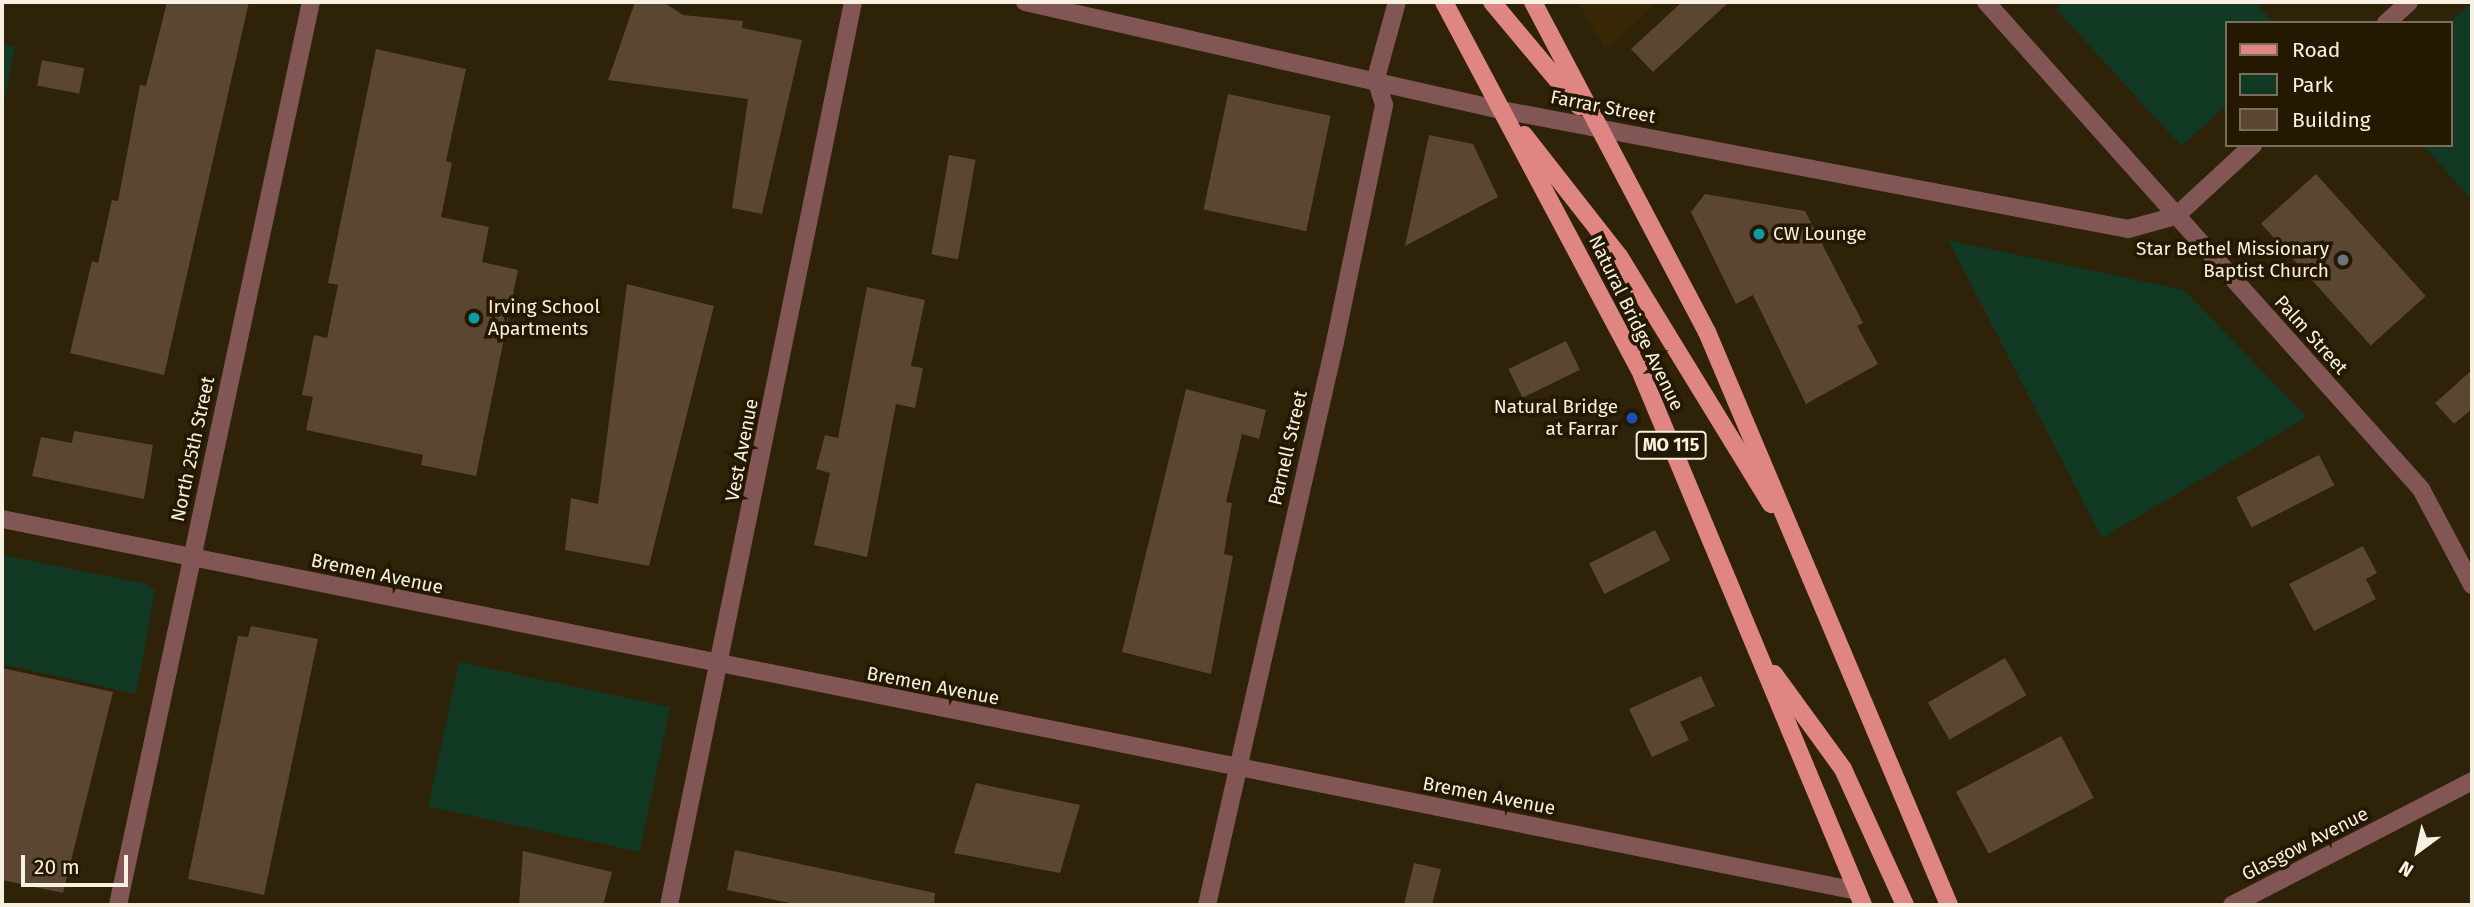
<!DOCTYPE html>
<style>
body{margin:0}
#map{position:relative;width:2474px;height:907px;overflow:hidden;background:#2e2209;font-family:"Fira Sans",sans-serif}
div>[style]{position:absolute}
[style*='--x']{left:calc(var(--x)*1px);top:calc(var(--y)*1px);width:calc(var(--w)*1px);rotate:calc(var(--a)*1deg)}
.built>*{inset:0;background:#372705}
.green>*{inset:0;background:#113822;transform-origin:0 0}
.building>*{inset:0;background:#5a4631;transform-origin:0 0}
.minor>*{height:18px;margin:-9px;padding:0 9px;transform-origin:9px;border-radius:9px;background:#815654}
.major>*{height:18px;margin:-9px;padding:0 9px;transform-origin:9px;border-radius:9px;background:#df8683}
.dots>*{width:19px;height:19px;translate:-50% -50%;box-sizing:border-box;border:4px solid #241801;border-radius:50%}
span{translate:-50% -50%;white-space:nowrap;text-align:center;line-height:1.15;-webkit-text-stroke:7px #241801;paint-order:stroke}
.shield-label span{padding:2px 5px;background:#241801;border:2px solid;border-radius:5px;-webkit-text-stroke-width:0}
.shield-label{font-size:18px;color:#f8f0e1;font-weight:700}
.street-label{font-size:19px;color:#f8f0e1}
.poi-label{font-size:19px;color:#f8f0e1}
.left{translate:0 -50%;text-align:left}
.right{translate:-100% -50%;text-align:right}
.frame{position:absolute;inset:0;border:4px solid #f8f0e1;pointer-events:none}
.legend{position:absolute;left:2225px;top:21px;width:228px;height:126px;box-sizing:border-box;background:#241801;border:2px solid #796e5b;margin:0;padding:9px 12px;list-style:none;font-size:21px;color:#f8f0e1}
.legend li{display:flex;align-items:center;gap:14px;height:35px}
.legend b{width:35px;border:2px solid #796e5b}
.north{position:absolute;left:2383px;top:816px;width:70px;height:70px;-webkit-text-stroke:5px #241801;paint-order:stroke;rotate:213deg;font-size:19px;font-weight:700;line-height:28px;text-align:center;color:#f8f0e1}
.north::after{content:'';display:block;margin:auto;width:24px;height:32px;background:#f8f0e1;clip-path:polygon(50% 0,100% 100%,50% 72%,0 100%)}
.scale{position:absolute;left:21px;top:855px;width:107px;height:32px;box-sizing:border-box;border:4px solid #f8f0e1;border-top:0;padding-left:9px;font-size:21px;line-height:24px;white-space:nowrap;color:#f8f0e1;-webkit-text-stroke:5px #241801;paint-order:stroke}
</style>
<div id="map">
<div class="built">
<div style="clip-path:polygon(1578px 2px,1658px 2px,1605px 50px)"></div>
</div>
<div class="green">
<div style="clip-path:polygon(2064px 2px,2255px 2px,2274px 23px,2227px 23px,2227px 105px,2181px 146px,2056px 9px)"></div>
<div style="clip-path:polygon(2472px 2px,2472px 201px,2423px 145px,2451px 145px,2449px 23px)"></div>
<div style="clip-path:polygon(2px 44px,15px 47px,2px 110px)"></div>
<div style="clip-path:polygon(1948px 240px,2184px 290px,2307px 417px,2102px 538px)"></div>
<div style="clip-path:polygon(2px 555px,147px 584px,155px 591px,136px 694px,2px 664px)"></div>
<div style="left:459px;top:662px;width:216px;height:148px;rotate:12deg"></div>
</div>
<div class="building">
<div style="clip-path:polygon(167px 2px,249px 2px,164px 375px,70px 353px,92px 261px,98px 263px,112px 200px,118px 201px,140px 85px,146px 86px)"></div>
<div style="clip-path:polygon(635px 2px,663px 2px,683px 15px,743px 21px,742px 28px,802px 40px,762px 214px,732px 208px,748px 99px,608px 80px)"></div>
<div style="clip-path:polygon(1682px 2px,1729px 2px,1653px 72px,1631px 49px)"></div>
<div style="clip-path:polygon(376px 49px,466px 69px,446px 161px,452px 163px,441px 217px,489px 227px,482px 262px,518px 270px,476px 476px,421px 465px,423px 455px,306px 430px,313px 397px,302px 395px,314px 335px,327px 338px,338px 285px,328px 283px)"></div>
<div style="left:42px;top:60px;width:43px;height:26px;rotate:11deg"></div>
<div style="left:1228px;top:94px;width:105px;height:118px;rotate:12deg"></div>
<div style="clip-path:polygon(1429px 135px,1473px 144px,1498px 197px,1405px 246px)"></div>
<div style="left:949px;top:155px;width:27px;height:101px;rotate:10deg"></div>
<div style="left:2316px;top:174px;width:164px;height:74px;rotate:48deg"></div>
<div style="clip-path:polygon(1705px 194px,1805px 211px,1863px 323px,1857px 326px,1878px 364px,1806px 404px,1753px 295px,1736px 304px,1691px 212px)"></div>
<div style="clip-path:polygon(627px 284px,714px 306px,649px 566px,565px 550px,571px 498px,598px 504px)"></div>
<div style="clip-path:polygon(867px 287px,925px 300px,911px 366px,923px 368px,915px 408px,896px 404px,867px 557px,814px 545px,830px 473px,816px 469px,825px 435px,838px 438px)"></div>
<div style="left:1566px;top:341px;width:32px;height:64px;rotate:64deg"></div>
<div style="clip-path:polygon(2472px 370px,2472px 409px,2454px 424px,2435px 403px)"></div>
<div style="clip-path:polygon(1186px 389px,1266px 410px,1259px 439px,1242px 434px,1226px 502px,1232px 503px,1224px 554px,1233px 556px,1211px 674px,1122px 652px)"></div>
<div style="clip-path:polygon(74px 431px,153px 445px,144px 499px,32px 476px,41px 437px,72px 443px)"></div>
<div style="left:2319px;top:455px;width:34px;height:93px;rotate:63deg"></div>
<div style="left:1655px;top:530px;width:34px;height:74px;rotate:63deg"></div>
<div style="clip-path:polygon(2363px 546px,2377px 573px,2366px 579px,2376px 599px,2314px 631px,2289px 584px)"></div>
<div style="clip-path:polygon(251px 626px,318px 639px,264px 895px,188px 879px,238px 636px,248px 637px)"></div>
<div style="left:2005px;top:658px;width:43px;height:89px;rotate:60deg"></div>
<div style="clip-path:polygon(2px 668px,113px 692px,63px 893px,2px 880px)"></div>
<div style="clip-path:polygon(1701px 676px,1715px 706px,1680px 722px,1689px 740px,1652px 757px,1629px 709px)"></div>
<div style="left:2061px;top:736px;width:70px;height:119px;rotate:62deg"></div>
<div style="clip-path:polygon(976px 783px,1080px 805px,1060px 873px,954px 853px)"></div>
<div style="clip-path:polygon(735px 850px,935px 893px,934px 905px,800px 905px,727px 890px)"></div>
<div style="clip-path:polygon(523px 851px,612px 872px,603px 905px,519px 905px)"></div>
<div style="clip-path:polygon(1414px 863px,1441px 869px,1432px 905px,1404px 905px)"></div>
</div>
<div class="minor">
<div style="--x:1025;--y:2;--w:489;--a:12.8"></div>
<div style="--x:1502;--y:110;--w:637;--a:10.76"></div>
<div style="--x:2128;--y:229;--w:50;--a:-15.2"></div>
<div style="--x:2176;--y:216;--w:105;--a:-42.7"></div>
<div style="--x:1986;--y:2;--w:653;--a:48.23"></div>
<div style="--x:2421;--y:489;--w:109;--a:62"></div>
<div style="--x:2386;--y:23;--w:31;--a:-42"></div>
<div style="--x:2;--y:519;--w:1892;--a:11.34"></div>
<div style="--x:118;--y:905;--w:923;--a:-77.94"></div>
<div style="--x:669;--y:905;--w:922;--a:-78.48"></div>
<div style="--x:1207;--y:905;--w:577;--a:-77.19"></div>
<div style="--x:1335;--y:342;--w:242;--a:-78.3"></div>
<div style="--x:1384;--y:105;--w:28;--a:-107"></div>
<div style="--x:1376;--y:78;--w:79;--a:-74.6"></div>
<div style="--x:2232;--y:905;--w:270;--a:-27.3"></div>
</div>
<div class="major">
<div style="--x:1444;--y:2;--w:422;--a:62"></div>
<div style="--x:1642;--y:375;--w:574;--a:67.36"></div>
<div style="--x:1492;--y:2;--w:136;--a:50.1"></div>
<div style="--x:1533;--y:2;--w:373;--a:62.2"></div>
<div style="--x:1707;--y:332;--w:622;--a:67.1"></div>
<div style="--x:1524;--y:135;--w:154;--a:51.9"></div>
<div style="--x:1619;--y:256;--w:291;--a:58.5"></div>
<div style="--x:1774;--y:674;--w:117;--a:54"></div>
<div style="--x:1843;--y:769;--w:149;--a:65.5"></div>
</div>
<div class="dots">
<div style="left:1759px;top:234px;background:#0f9aa8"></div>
<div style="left:2343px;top:260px;background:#6b7280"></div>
<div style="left:474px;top:318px;background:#0f9aa8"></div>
<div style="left:1632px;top:418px;background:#1a4fb4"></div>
</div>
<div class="shield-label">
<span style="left:1671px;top:445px">MO 115</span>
</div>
<div class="street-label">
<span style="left:1603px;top:107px;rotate:11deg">Farrar Street</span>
<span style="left:1636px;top:323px;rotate:64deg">Natural Bridge Avenue</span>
<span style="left:2311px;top:335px;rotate:48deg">Palm Street</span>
<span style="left:1288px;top:448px;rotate:-77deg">Parnell Street</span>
<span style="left:193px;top:449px;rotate:-78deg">North 25th Street</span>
<span style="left:742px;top:450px;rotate:-79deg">Vest Avenue</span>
<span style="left:377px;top:574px;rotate:12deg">Bremen Avenue</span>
<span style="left:933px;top:686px;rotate:11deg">Bremen Avenue</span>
<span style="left:1489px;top:796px;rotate:11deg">Bremen Avenue</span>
<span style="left:2305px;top:844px;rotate:-27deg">Glasgow Avenue</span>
</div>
<div class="poi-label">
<span class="left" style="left:1773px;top:234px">CW Lounge</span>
<span class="right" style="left:2329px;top:260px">Star Bethel Missionary<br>Baptist Church</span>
<span class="left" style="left:488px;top:318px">Irving School<br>Apartments</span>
<span class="right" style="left:1618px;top:418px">Natural Bridge<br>at Farrar</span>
</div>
<div class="frame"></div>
<ul class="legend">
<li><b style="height:9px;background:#df8683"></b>Road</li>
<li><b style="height:19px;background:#113822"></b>Park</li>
<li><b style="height:19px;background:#5a4631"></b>Building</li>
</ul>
<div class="north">N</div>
<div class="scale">20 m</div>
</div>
